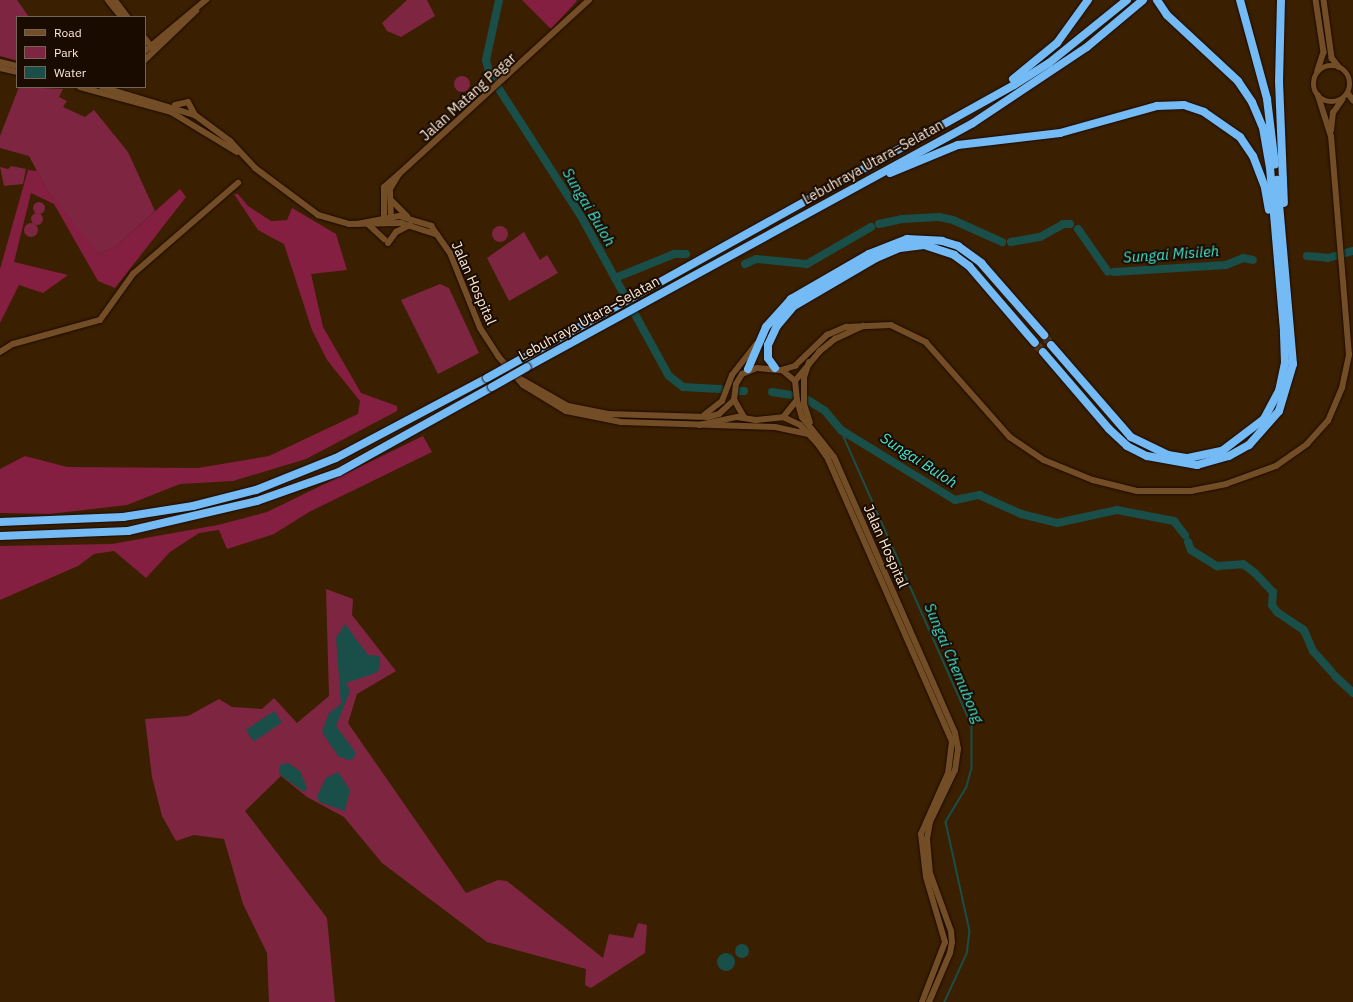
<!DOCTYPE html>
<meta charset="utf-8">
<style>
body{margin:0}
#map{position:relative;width:1353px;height:1002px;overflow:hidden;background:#3a1f00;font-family:"IBM Plex Sans",sans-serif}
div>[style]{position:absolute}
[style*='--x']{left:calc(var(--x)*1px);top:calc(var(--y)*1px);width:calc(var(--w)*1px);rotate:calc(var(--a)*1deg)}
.green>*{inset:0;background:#7e2541}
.round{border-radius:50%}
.forest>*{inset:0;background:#851f42}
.water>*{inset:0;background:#1a4e48;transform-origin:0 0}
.stream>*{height:1.5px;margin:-0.75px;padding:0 0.75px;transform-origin:0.75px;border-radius:0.75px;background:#1a4e48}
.river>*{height:8px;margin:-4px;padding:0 4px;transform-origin:4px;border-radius:4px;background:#1a4e48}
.motorway-tunnel>*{height:8px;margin-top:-4px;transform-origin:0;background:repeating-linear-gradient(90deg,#573e21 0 8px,transparent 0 12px)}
.roads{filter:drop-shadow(0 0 1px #1c0a00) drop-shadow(0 0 1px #1c0a00)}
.tertiary>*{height:5.5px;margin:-2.75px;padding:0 2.75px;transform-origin:2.75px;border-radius:2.75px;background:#724d25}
.tertiary>.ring{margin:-2.75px;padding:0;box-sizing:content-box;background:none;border:5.5px solid #724d25;border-radius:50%}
.secondary>*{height:6px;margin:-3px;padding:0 3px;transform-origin:3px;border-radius:3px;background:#724d25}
.motorway>*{height:8px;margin:-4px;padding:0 4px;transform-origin:4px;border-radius:4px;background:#74baf4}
.bridges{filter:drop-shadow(0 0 1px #1c0a00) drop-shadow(0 0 1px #1c0a00)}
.motorway-bridge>*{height:8px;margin:-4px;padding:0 4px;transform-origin:4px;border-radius:4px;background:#74baf4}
span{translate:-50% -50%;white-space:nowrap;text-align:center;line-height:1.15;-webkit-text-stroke:4px #1a0b00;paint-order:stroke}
.street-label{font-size:14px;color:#fdebda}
.water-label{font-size:15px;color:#3de6d6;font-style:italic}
.legend{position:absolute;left:16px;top:16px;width:130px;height:72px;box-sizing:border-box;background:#1a0b00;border:1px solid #756557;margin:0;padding:5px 7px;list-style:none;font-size:12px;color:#fdebda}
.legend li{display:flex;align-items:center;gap:8px;height:20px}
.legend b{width:20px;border:1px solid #756557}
</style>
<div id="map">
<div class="green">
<div style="clip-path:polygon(0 0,17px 0,29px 17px,17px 17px,17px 61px,0 56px)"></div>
<div style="clip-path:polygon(407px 0,427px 0,435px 16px,401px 37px,387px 31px,382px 23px)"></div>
<div class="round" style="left:454px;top:76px;width:16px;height:16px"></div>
<div style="clip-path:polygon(19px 87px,63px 89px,59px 97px,67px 101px,63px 107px,85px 117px,94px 110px,128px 152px,155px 211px,115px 247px,99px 254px,90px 245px,47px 190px,29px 156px,0 148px,0 136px)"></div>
<div style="clip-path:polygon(11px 166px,26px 169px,23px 184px,4px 186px,0 167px,8px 169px)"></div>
<div class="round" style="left:33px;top:202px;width:12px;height:12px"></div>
<div class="round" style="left:31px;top:213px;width:12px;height:12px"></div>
<div class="round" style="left:24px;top:223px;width:14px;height:14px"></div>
<div class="round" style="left:492px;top:226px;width:16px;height:16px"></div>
<div style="clip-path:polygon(524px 232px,540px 260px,547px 255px,558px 273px,509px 301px,487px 258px)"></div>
<div style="clip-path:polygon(440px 284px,449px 288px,479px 353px,438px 374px,401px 300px)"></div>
<div style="clip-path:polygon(326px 589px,353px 599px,352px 615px,396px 671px,357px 694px,348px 723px,466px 893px,498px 880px,507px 881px,603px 958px,609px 934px,633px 938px,638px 923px,647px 925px,645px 953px,591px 988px,585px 985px,586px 969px,487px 942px,382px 863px,344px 817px,307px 797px,281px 776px,245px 811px,327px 918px,335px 1002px,269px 1002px,267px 953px,243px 904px,224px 839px,194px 835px,176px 841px,162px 816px,152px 777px,145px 719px,188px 716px,219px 699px,232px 707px,262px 709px,274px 698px,297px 723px,329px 696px)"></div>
</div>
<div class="forest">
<div style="clip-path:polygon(522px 0,576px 0,577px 1px,551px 29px)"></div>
<div style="clip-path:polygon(28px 170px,37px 171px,47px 190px,99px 254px,115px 247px,180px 189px,186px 197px,115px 288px,98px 281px,54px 204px,31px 193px,14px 262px,68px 275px,43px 293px,19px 285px,0 323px,0 269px)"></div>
<div style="clip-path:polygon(234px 194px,238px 194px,248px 206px,271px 221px,287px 220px,292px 208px,336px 234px,347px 270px,311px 274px,323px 327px,361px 393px,397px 406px,397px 411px,306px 459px,233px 481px,180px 484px,127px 505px,50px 514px,0 513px,0 469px,25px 456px,67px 467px,198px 468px,269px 456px,358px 414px,360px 401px,327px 360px,312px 330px,284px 244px,258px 230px)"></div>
<div style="clip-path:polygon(423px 436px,432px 452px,309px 512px,274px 534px,227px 549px,219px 530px,199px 533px,170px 552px,146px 578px,114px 551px,94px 554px,78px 566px,0 600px,0 546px,112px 544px,218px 525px,267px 512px)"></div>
</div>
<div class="water">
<div style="clip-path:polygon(345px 624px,368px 655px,380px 656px,380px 668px,376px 673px,346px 683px,350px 691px,336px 726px,356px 753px,353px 759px,348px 760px,338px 756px,322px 732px,329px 713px,341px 704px,336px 638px)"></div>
<div style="left:274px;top:711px;width:14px;height:34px;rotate:56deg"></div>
<div style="clip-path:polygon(288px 763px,300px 771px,307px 788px,304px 792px,279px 774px,280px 765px)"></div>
<div style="clip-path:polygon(338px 772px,350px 790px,345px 811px,319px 802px,317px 796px,326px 778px)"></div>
<div class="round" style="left:735px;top:944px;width:14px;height:14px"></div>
<div class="round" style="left:717px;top:953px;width:18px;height:18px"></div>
</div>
<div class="stream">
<div style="--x:841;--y:430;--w:324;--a:66.1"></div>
<div style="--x:972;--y:726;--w:42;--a:90"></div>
<div style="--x:972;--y:768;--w:20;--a:105"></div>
<div style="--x:967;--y:787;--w:41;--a:121"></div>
<div style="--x:946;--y:822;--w:112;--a:77.6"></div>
<div style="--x:970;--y:931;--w:23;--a:97"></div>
<div style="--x:967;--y:954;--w:53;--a:114.6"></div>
</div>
<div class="river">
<div style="--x:499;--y:0;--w:61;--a:102.2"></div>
<div style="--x:486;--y:60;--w:16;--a:75"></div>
<div style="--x:490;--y:75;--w:170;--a:57.2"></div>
<div style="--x:582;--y:218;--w:180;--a:61.2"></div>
<div style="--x:669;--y:376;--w:18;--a:38"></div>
<div style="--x:683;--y:387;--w:37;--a:3"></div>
<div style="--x:879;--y:224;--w:24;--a:-12"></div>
<div style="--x:902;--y:219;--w:37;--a:-3"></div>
<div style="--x:939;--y:217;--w:14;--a:12"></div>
<div style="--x:953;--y:220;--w:54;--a:24.2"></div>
<div style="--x:1078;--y:229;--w:52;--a:55.1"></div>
<div style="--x:1011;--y:242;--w:29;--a:-10"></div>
<div style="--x:1040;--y:237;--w:26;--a:-29"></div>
<div style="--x:1063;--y:224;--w:7;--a:0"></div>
<div style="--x:1307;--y:256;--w:21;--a:5"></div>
<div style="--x:1328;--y:258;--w:26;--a:-16"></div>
<div style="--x:745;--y:264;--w:12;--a:-24"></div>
<div style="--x:756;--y:259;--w:51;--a:5.6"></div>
<div style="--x:807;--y:264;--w:74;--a:-30"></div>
<div style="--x:1114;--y:272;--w:112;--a:-3.6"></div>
<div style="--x:1226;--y:265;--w:18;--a:-22"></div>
<div style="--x:1243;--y:258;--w:10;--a:11"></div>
<div style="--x:615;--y:278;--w:64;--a:-22.1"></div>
<div style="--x:674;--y:254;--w:12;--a:0"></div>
<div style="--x:736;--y:391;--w:8;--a:0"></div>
<div style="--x:772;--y:392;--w:18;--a:9"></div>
<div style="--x:806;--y:399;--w:22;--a:32"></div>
<div style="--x:825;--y:411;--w:25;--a:50"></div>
<div style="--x:841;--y:430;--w:134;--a:31.6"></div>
<div style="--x:955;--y:500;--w:25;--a:-12"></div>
<div style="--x:979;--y:495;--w:46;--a:24.3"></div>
<div style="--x:1021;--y:514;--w:37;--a:14"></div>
<div style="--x:1057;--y:523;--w:61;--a:-12.2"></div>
<div style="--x:1117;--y:510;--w:58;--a:10.9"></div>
<div style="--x:1174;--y:521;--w:18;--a:52"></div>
<div style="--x:1188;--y:542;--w:9;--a:69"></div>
<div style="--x:1191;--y:550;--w:31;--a:32"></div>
<div style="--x:1217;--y:566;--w:26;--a:-4"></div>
<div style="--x:1243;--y:564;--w:15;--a:37"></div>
<div style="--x:1255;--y:573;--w:26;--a:47"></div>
<div style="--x:1273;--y:592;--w:13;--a:94"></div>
<div style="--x:1272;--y:605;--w:9;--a:54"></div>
<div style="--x:1277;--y:612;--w:32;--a:34"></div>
<div style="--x:1304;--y:630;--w:23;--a:67"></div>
<div style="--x:1313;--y:651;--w:28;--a:48"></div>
<div style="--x:1335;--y:676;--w:25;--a:43"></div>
</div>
<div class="motorway-tunnel">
<div style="--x:1044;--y:335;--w:12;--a:55"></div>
<div style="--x:1035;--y:343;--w:12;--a:48"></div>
</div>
<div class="roads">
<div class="tertiary">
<div style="--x:108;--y:0;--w:22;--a:51"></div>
<div style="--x:115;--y:0;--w:21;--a:53"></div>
<div style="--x:1316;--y:0;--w:53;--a:81.3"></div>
<div style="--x:1324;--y:52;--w:20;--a:108"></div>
<div style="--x:1324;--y:0;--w:59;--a:82.1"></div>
<div style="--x:1332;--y:58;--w:11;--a:52"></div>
<div style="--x:145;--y:38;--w:11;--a:52"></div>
<div style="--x:145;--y:51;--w:80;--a:-39.9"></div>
<div style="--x:145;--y:60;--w:71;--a:-43.9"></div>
<div class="ring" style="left:1314px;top:66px;width:30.5px;height:30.5px"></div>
<div style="--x:1348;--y:93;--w:9;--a:54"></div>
<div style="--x:1331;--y:131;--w:18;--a:-84"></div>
<div style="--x:1333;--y:113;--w:16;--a:-55"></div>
<div style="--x:0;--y:352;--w:15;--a:-32"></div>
<div style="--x:13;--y:344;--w:90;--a:-15.4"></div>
<div style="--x:100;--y:320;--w:57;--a:-54.3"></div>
<div style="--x:133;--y:274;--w:139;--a:-40.9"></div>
<div style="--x:782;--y:370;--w:14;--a:-17"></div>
<div style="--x:795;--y:366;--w:45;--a:-44.1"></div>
<div style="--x:827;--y:335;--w:21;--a:-23"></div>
<div style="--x:846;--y:327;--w:45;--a:-2.5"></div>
<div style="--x:891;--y:325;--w:39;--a:26"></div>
<div style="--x:926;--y:342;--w:127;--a:48.5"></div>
<div style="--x:1010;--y:437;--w:41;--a:34.1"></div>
<div style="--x:1044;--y:460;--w:53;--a:22.2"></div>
<div style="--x:1093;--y:480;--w:45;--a:14"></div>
<div style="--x:1137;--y:491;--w:54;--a:0"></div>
<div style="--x:1191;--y:491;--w:36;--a:-11"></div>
<div style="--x:1226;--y:484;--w:53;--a:-19.8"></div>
<div style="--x:1276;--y:466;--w:38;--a:-35"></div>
<div style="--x:1307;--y:444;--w:31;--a:-48"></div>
<div style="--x:1328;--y:421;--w:36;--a:-67"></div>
<div style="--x:1342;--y:388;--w:34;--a:-78"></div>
<div style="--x:1349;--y:355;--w:219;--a:-94.7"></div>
<div style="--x:1331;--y:137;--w:43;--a:-107.6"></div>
<div style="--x:795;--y:381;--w:38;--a:-50"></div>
<div style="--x:819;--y:352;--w:21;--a:-39"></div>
<div style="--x:835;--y:339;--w:31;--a:-25"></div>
</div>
<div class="secondary">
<div style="--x:0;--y:62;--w:17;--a:13"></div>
<div style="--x:0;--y:68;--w:17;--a:13"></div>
<div style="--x:80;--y:87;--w:94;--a:15.4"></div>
<div style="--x:171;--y:112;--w:77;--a:31.2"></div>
<div style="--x:102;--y:87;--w:97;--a:16.8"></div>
<div style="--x:195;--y:115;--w:44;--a:36.6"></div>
<div style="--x:230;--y:141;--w:37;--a:47"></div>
<div style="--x:255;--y:168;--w:79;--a:36.7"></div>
<div style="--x:318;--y:215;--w:32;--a:16"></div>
<div style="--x:349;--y:224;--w:52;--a:-1.1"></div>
<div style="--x:401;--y:223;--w:38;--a:18"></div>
<div style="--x:175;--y:105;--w:13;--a:-13"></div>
<div style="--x:188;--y:102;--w:15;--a:62"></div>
<div style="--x:391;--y:200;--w:23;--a:45"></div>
<div style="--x:384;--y:219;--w:32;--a:-90"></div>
<div style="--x:384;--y:187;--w:20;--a:-41"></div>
<div style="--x:391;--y:220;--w:31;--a:-92"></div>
<div style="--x:390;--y:189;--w:17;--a:-59"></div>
<div style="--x:399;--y:174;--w:258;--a:-42.5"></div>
<div style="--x:357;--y:224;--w:43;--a:-10.8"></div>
<div style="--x:399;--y:216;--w:34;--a:17"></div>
<div style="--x:431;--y:226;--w:33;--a:55"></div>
<div style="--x:450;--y:253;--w:81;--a:68.2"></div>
<div style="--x:480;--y:328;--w:33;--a:57"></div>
<div style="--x:498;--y:356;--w:38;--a:49"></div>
<div style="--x:523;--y:385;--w:50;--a:31.2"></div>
<div style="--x:566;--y:411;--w:56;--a:11.3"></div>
<div style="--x:621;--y:422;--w:154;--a:1.9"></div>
<div style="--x:775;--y:427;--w:34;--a:12"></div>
<div style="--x:369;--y:225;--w:21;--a:43"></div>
<div style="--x:388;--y:243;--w:14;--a:-54"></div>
<div style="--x:396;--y:232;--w:16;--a:-27"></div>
<div style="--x:809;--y:362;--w:16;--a:108"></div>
<div style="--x:804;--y:377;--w:27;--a:90"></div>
<div style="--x:804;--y:404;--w:19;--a:72"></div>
<div style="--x:519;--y:378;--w:56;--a:29.7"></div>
<div style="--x:568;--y:406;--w:41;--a:11.3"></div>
<div style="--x:608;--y:414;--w:100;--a:1.7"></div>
<div style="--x:708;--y:417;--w:11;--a:-15"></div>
<div style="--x:719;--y:414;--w:21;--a:-43"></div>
<div style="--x:797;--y:400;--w:18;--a:74"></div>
<div style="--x:802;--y:417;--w:51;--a:51.3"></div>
<div style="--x:834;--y:457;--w:301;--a:66.3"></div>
<div style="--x:955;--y:733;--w:16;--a:79"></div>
<div style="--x:958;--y:749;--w:21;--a:98"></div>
<div style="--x:955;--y:770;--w:58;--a:115.7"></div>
<div style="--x:930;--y:822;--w:17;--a:100"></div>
<div style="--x:927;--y:839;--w:34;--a:85"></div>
<div style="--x:930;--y:873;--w:62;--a:70.1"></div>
<div style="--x:951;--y:931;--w:11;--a:85"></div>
<div style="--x:952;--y:942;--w:11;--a:100"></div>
<div style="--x:950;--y:953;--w:53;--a:113.2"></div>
<div style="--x:704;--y:415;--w:23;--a:-38"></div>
<div style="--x:722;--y:401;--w:28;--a:-69"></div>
<div style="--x:732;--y:375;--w:39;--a:-52"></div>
<div style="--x:744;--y:417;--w:20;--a:-120"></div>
<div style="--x:734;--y:400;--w:16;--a:-83"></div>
<div style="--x:736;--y:384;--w:12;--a:-59"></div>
<div style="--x:742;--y:374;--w:16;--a:-22"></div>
<div style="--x:757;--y:368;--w:25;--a:5"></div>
<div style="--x:782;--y:370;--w:17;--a:40"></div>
<div style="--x:795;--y:381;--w:19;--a:84"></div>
<div style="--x:797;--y:400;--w:22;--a:129"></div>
<div style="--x:699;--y:425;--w:39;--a:-12"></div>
<div style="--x:737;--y:417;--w:19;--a:9"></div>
<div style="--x:756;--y:420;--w:27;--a:-6"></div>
<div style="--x:783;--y:417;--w:19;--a:25"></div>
<div style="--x:800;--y:425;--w:25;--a:47"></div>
<div style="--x:817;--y:443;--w:19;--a:55"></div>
<div style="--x:828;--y:459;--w:308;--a:66.3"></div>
<div style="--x:952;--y:741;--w:32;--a:97"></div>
<div style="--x:948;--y:773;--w:67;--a:113.9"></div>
<div style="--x:921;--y:834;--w:43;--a:83.4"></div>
<div style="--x:926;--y:877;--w:68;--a:73.7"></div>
<div style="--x:945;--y:942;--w:64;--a:111"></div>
</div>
<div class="motorway">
<div style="--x:1240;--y:0;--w:103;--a:74.7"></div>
<div style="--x:1267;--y:99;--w:66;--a:83.1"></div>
<div style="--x:1281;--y:0;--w:81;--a:91.4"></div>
<div style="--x:1279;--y:81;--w:122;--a:87.7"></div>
<div style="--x:1013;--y:79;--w:57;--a:-39.3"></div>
<div style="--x:1057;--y:43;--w:53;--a:-54.2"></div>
<div style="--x:890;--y:173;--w:74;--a:-22.4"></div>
<div style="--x:958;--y:145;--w:103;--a:-6.7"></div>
<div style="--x:1060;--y:133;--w:101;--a:-15.6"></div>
<div style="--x:1157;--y:106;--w:27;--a:-2"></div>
<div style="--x:1184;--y:105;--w:21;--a:19"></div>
<div style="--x:1204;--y:112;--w:44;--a:34.8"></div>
<div style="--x:1240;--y:137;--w:23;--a:56"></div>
<div style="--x:1253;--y:156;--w:34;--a:69"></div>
<div style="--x:1265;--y:188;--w:22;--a:80"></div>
<div style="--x:1051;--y:345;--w:122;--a:49"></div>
<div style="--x:1131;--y:437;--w:41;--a:25.9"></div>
<div style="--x:1168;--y:455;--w:20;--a:9"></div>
<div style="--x:1188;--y:458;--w:35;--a:-12"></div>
<div style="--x:1222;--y:451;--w:53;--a:-37.3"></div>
<div style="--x:1264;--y:419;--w:32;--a:-62"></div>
<div style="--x:1279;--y:391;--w:29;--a:-78"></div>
<div style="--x:1285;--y:363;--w:32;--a:-92"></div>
<div style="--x:1284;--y:331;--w:164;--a:-94.9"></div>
<div style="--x:1270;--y:168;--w:41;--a:-99.9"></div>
<div style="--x:1263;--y:128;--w:28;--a:-113"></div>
<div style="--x:1252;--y:102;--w:25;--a:-124"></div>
<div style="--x:1238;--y:81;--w:97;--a:-137.1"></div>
<div style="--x:1167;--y:15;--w:18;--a:-124"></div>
<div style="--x:1043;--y:352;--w:101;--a:49.4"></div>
<div style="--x:1109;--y:429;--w:25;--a:43"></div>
<div style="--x:1127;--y:446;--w:22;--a:27"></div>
<div style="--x:1147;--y:456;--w:51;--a:10.2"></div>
<div style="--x:1197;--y:465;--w:33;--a:-16"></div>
<div style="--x:1229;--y:456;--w:23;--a:-29"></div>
<div style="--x:1249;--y:445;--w:45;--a:-48.6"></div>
<div style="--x:1279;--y:411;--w:49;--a:-73.4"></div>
<div style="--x:1293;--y:364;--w:185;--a:-95"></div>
<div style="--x:520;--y:360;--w:565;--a:-29.1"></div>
<div style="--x:1014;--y:85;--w:41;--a:-32.2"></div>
<div style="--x:1049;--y:63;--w:100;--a:-38.9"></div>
<div style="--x:527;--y:367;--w:508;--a:-28.68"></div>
<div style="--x:973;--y:123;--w:137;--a:-33.7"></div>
<div style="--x:1087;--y:47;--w:73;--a:-40"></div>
<div style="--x:775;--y:368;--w:12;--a:-125"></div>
<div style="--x:768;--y:358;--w:13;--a:-90"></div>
<div style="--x:768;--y:345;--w:21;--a:-65"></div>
<div style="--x:777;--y:326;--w:26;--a:-50"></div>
<div style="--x:794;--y:306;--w:95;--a:-30.3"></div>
<div style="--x:876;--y:258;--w:26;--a:-23"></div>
<div style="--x:900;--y:248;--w:24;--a:-7"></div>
<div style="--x:924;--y:245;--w:32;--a:18"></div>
<div style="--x:954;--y:255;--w:19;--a:36"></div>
<div style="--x:969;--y:266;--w:101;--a:49.4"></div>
<div style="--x:748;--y:369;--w:46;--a:-66.8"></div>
<div style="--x:766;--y:327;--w:38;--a:-48"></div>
<div style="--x:791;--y:299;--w:90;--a:-30"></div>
<div style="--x:869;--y:254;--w:41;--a:-21.5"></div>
<div style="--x:907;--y:239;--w:35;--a:3"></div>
<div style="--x:942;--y:241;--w:17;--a:17"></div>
<div style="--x:958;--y:246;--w:29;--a:36"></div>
<div style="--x:981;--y:263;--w:96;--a:48.8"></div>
<div style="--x:0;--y:522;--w:123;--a:-2.3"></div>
<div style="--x:123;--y:517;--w:71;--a:-8.9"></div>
<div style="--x:193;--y:506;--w:65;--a:-14.3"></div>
<div style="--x:256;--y:490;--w:86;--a:-21.8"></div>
<div style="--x:336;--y:458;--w:171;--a:-27.9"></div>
<div style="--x:0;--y:536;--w:128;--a:-2.2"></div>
<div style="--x:128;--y:531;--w:132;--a:-13.1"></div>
<div style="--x:257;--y:501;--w:87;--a:-19.5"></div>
<div style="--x:339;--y:472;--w:175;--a:-29.1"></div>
</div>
</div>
<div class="bridges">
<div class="motorway-bridge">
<div style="--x:487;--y:378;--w:38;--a:-29"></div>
<div style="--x:492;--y:387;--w:40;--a:-29.7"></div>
</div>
</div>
<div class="street-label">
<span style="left:468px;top:97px;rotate:-42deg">Jalan Matang Pagar</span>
<span style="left:873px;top:162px;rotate:-29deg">Lebuhraya Utara–Selatan</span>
<span style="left:474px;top:283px;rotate:66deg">Jalan Hospital</span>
<span style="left:589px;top:318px;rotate:-29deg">Lebuhraya Utara–Selatan</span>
<span style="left:886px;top:546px;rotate:66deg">Jalan Hospital</span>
</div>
<div class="water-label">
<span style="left:589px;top:207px;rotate:59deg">Sungai Buloh</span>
<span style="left:1171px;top:254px;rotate:-4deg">Sungai Misileh</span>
<span style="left:919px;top:460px;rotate:33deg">Sungai Buloh</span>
<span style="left:954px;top:663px;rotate:67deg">Sungai Chemubong</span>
</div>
<ul class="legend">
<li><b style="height:5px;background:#724d25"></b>Road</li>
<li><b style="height:11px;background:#7e2541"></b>Park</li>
<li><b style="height:11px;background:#1a4e48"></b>Water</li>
</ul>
</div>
